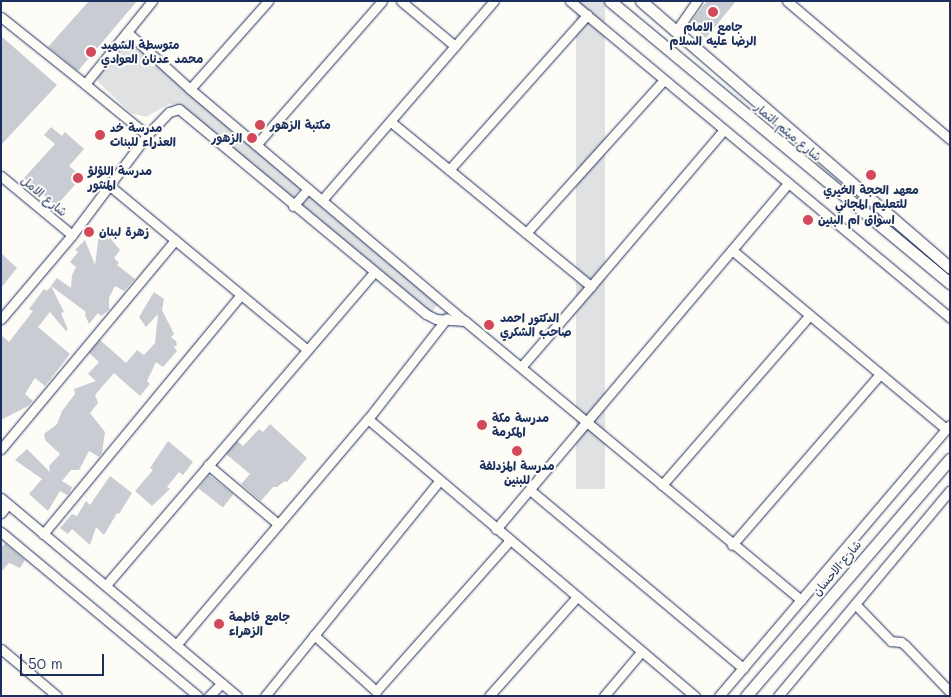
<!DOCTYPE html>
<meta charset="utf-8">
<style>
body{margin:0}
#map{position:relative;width:951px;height:697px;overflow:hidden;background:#fdfcf7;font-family:Mali,"Playpen Sans Arabic",sans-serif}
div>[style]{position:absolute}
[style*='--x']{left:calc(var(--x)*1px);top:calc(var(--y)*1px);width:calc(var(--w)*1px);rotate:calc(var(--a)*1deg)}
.green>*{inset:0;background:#e0e1e3;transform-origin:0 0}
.building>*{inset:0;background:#c9ccd3;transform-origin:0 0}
.roads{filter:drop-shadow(0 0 1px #1b2f5e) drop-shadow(0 0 1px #1b2f5e)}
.minor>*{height:9px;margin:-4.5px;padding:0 4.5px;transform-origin:4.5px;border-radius:4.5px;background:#fdfcf7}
.tertiary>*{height:11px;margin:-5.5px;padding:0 5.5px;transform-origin:5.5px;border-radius:5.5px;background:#fdfcf7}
.dots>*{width:14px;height:14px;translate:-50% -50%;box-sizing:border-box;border:2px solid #fdfcf7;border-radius:50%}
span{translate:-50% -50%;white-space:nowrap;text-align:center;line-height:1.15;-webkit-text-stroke:4px #fdfcf7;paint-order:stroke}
.poi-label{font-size:12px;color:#1b2f5e;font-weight:700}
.left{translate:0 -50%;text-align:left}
.right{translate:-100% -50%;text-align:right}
.street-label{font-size:12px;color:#1b2f5e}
.frame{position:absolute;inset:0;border:2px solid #1b2f5e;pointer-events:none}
.scale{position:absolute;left:20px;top:654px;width:84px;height:22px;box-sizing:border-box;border:2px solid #1b2f5e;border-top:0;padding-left:6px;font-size:15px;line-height:18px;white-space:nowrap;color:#1b2f5e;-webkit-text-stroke:4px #fdfcf7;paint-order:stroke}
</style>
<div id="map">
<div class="green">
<div style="left:576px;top:1px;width:29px;height:488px"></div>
<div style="clip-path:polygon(126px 43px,132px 43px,302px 188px,291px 199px,179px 105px,169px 104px,146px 117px,131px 113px,99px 83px,97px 78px,98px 72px)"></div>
<div style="left:309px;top:195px;width:169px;height:14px;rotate:40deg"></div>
</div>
<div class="building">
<div style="clip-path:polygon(89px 1px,137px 1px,78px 71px,48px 47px)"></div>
<div style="clip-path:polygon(707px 1px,736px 1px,706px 38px,690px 23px)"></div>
<div style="clip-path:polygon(1px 36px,57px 85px,1px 145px)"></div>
<div style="clip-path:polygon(51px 127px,62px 136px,65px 132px,84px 149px,69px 166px,82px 177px,56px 206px,24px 178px,55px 144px,44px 135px)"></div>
<div style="clip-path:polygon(105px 230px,112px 235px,111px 239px,120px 250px,114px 258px,119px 263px,117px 265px,135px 279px,124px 291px,115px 286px,109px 298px,109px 310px,101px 316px,98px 313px,89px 324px,85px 315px,86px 312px,51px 286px,57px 278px,71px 288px,72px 275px,76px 267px,70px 262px,78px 252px,75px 250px,85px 240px,95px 265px,99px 234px)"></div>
<div style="clip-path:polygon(1px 253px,17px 268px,1px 288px)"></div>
<div style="clip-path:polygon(51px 286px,64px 312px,61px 313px,68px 330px,66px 331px,50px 312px,38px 327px,70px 354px,45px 386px,35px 378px,25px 394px,33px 401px,28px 406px,1px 420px,1px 335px,9px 342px,33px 311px,29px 309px,44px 289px,47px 291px)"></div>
<div style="clip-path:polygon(154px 292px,164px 299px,162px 310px,174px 334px,171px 337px,176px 341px,177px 345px,174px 347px,177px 351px,163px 367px,156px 362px,147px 381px,150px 384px,140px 396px,114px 373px,95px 395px,98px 403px,90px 413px,105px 432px,102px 453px,99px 457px,89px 451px,79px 470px,71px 470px,62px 481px,72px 487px,70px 492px,67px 495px,60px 491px,48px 511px,29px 494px,42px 479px,15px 460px,27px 449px,50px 472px,49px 466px,60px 454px,45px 440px,44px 434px,57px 424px,62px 411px,75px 394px,74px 389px,96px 381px,88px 374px,99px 362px,89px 353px,100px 340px,126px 363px,137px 350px,144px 355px,155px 343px,158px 314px,146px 327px,139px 317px)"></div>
<div style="clip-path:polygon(270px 424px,307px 458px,287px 482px,285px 481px,277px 487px,273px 487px,261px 501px,241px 484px,250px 474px,226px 454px,237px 441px,243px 446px,259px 429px,263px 432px)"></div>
<div style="clip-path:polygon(168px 441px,193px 462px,183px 475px,179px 472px,167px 487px,170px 489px,152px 506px,135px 491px,153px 470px,150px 468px)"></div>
<div style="left:209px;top:475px;width:31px;height:17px;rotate:38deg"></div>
<div style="clip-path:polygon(110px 476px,132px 493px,119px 514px,117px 513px,104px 535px,96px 527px,90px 545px,72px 529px,68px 534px,60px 528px,72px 514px,77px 516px,86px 501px,90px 505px)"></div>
<div style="clip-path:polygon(5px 543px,25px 560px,20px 568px,9px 563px,1px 572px,1px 548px)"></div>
</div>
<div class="roads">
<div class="minor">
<div style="--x:401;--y:1;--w:70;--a:39.8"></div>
<div style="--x:570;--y:1;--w:495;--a:39.8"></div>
<div style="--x:787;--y:1;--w:214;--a:40.3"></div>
<div style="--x:1;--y:17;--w:107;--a:38.6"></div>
<div style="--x:676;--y:31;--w:37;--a:-55"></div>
<div style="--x:127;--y:32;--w:85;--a:42.1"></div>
<div style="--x:190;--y:89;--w:360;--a:40.2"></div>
<div style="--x:465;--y:321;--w:437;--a:39.7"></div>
<div style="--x:190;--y:89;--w:118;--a:-48.4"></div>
<div style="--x:391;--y:122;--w:259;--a:39.4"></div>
<div style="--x:591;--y:286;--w:107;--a:130.8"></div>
<div style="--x:147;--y:135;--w:80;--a:-140.6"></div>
<div style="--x:85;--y:84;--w:107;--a:-51.1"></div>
<div style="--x:256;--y:145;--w:191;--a:-48.8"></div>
<div style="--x:449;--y:170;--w:208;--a:-48.3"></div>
<div style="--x:1;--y:176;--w:92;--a:39.7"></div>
<div style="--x:110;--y:186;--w:255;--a:39.7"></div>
<div style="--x:322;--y:200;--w:263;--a:-49.2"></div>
<div style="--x:293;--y:206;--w:23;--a:-49"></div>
<div style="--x:526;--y:233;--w:206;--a:-48"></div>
<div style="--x:732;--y:250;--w:279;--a:39.9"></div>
<div style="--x:591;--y:286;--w:205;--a:-49.6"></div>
<div style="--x:1;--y:319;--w:110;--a:-49.8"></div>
<div style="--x:72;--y:235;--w:125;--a:-53.1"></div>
<div style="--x:147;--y:135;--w:32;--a:-46"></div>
<div style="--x:169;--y:112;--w:10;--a:-17"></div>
<div style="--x:179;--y:109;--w:321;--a:39.7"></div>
<div style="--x:426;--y:314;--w:11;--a:27"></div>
<div style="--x:436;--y:319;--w:29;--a:4"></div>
<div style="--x:368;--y:419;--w:429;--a:40.3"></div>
<div style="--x:1;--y:449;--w:272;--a:-50.2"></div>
<div style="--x:208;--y:465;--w:92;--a:40.1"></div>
<div style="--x:662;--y:485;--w:225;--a:-49"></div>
<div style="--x:530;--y:490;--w:278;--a:39.9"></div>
<div style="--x:1;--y:498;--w:308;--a:40"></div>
<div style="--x:1;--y:513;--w:11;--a:-52"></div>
<div style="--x:496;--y:529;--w:452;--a:-49.8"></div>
<div style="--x:1;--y:532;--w:256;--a:39.8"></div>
<div style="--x:43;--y:534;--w:310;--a:-50.4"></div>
<div style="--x:732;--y:545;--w:226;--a:-49.1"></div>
<div style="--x:106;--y:585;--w:412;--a:-49.4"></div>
<div style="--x:855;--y:604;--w:52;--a:45.8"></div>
<div style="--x:891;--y:641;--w:10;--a:6"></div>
<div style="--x:901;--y:642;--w:5;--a:37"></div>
<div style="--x:905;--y:645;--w:65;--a:46.2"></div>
<div style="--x:314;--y:635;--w:84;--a:42.1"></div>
<div style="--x:376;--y:691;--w:202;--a:-48.4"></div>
<div style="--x:176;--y:645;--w:297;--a:-49.7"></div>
<div style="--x:368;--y:419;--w:128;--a:-52"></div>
<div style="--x:1;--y:649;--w:73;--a:40"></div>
<div style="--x:209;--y:696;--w:18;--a:-45"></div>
<div style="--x:265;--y:696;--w:277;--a:-51"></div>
<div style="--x:489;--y:696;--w:132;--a:-48.4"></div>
<div style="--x:604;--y:696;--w:57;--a:-49.9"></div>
<div style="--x:719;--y:696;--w:356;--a:-49.6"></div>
<div style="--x:778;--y:696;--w:268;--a:-50.1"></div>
</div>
<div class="tertiary">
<div style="--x:610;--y:1;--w:442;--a:39.7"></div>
<div style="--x:641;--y:1;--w:408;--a:40.8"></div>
<div style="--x:746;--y:696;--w:313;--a:-49.3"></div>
</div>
</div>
<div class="dots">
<div style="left:713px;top:12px;background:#d1495b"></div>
<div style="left:91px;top:52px;background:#d1495b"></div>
<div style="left:260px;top:125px;background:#d1495b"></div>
<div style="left:100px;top:135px;background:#d1495b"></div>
<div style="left:252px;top:138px;background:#d1495b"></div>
<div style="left:871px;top:175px;background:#d1495b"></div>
<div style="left:78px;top:178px;background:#d1495b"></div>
<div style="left:808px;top:220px;background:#d1495b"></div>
<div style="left:89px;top:232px;background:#d1495b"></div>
<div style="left:489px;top:325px;background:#d1495b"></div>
<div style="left:482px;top:425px;background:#d1495b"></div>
<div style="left:517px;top:451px;background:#d1495b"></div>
<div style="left:219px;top:624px;background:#d1495b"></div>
</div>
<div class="poi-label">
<span style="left:713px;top:34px">جامع الامام<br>الرضا عليه السلام</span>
<span class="left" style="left:101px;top:52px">متوسطة الشهيد<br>محمد عدنان العوادي</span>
<span class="left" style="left:270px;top:125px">مكتبة الزهور</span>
<span class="left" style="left:110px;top:135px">مدرسة خد<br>العذراء للبنات</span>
<span class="right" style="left:242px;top:138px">الزهور</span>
<span class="left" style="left:88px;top:178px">مدرسة اللؤلؤ<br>المنثور</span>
<span style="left:871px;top:197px">معهد الحجة الخيري<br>للتعليم المجاني</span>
<span class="left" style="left:818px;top:220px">اسواق ام البنين</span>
<span class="left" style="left:99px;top:232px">زهرة لبنان</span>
<span class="left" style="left:500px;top:325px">الدكتور احمد<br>صاحب الشكري</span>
<span class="left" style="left:492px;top:425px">مدرسة مكة<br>المكرمة</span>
<span style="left:517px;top:473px">مدرسة المزدلفة<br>للبنين</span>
<span class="left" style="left:229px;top:624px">جامع فاطمة<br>الزهراء</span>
</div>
<div class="street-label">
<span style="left:788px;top:132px;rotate:40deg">شارع ميثم التمار</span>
<span style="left:44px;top:196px;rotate:40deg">شارع الامل</span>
<span style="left:837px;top:568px;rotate:-50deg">شارع الاحسان</span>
</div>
<div class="frame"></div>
<div class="scale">50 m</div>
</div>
